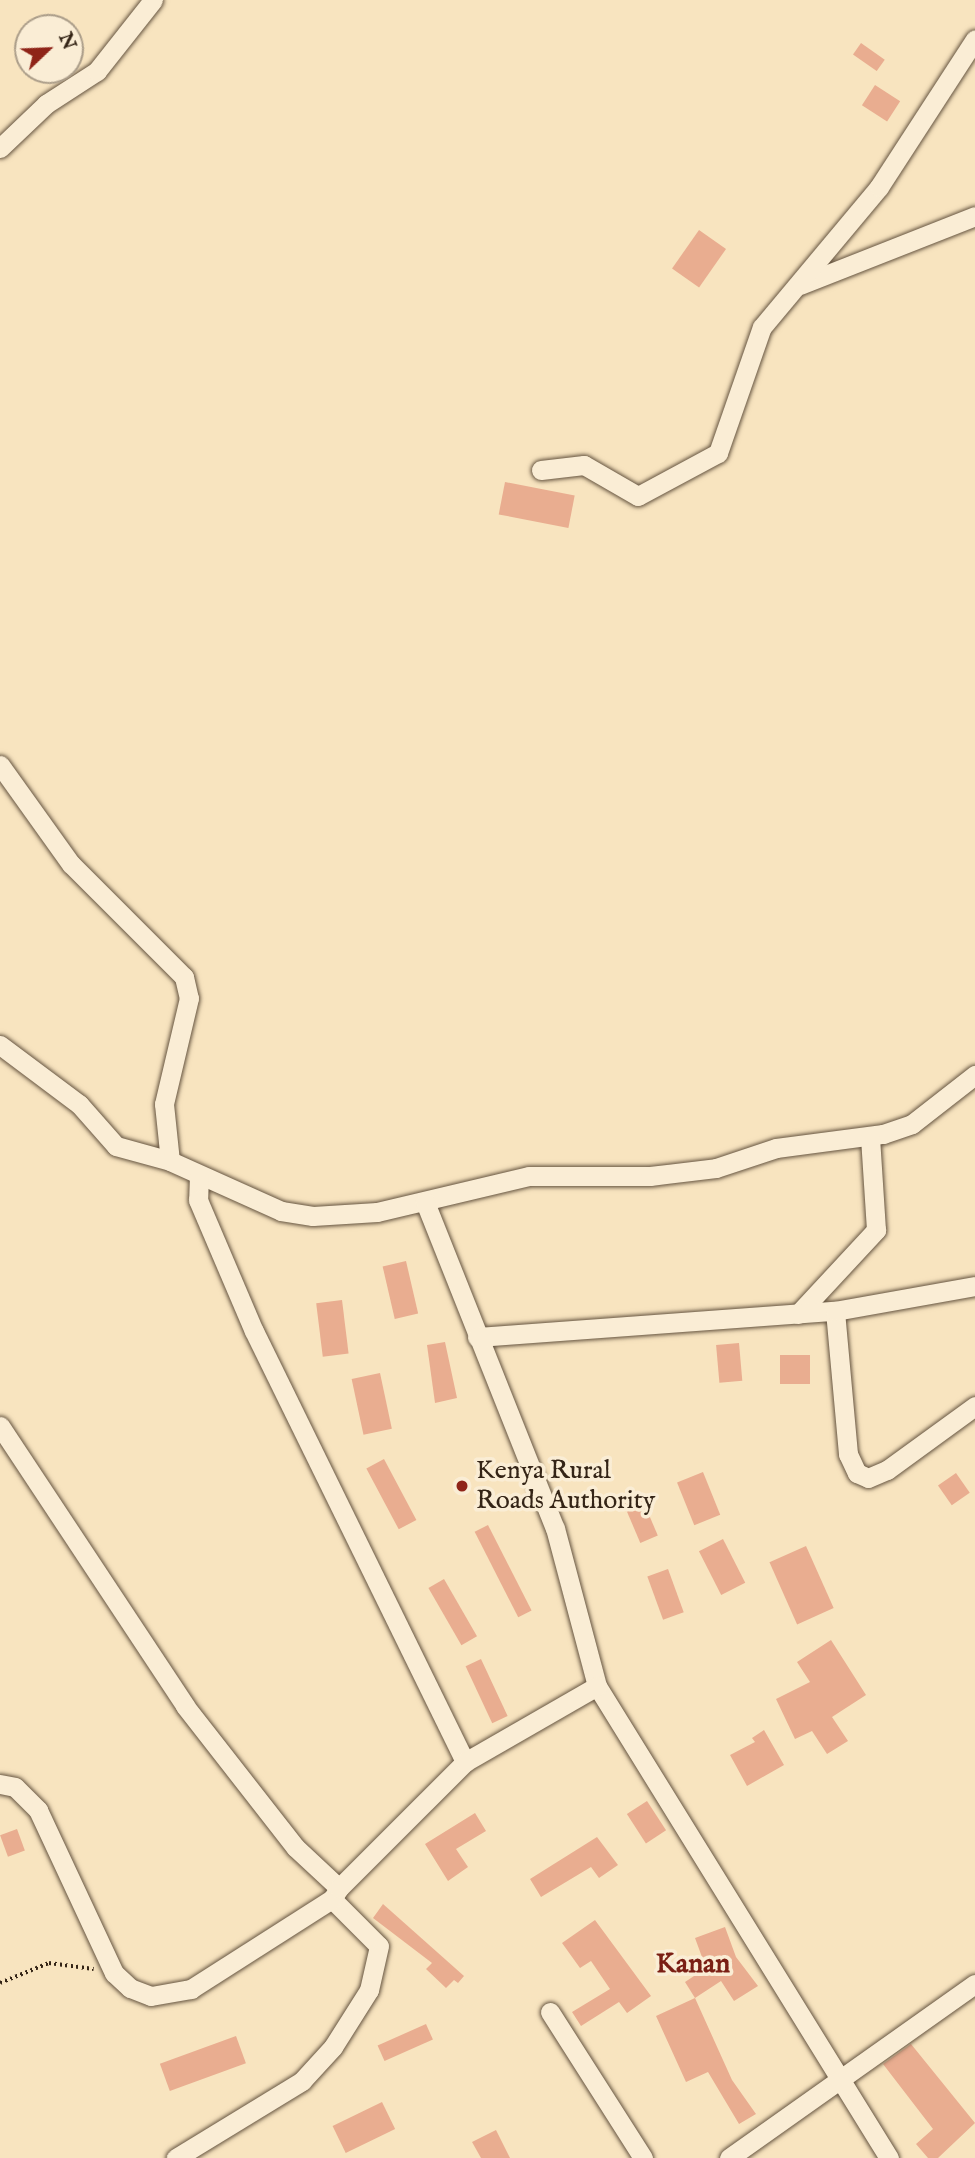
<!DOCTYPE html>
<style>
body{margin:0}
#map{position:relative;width:975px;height:2158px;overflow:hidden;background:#f8e4bf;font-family:"IM FELL English",serif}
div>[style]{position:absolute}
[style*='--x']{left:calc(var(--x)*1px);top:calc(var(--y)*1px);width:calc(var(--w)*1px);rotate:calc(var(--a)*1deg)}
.building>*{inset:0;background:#e9ad90;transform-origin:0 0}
.path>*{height:3.5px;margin-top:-1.75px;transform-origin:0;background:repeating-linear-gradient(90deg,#342416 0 2px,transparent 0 5.5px)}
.roads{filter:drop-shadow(0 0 2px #655440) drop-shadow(0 0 2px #655440)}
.street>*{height:19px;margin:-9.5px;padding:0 9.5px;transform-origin:9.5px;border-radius:9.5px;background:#faedd5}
.dots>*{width:19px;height:19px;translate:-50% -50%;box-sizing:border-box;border:4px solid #faedd5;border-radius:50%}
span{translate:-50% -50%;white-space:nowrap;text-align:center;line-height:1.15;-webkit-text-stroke:7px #faedd5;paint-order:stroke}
.poi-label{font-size:26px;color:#342416}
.left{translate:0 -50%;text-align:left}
.neighbourhood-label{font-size:28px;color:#7a1f14;font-weight:700}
.north{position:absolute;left:14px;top:14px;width:70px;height:70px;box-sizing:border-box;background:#faedd5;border:2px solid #ab9d89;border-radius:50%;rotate:67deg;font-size:19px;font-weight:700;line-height:28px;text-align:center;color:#342416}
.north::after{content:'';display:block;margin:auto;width:24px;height:32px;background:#8f2418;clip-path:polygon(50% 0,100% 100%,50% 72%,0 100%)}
</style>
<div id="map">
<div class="building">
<div style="left:861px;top:43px;width:29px;height:14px;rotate:35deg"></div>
<div style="left:875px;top:85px;width:30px;height:24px;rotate:33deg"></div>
<div style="left:699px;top:230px;width:33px;height:47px;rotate:35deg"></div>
<div style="left:505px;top:482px;width:71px;height:33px;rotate:11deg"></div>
<div style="left:406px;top:1261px;width:54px;height:24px;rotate:77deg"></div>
<div style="left:342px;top:1300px;width:54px;height:26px;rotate:83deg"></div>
<div style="clip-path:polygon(445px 1342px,457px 1398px,435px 1403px,427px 1345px)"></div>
<div style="left:739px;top:1343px;width:38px;height:23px;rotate:85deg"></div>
<div style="left:810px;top:1355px;width:29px;height:30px;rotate:90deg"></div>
<div style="left:380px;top:1373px;width:57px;height:29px;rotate:78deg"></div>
<div style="left:384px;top:1459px;width:69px;height:20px;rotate:62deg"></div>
<div style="left:703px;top:1472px;width:46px;height:28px;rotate:68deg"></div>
<div style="left:956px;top:1473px;width:24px;height:22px;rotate:55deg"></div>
<div style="left:641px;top:1496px;width:43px;height:19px;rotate:67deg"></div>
<div style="left:488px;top:1525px;width:96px;height:15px;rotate:63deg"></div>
<div style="left:723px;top:1539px;width:49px;height:27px;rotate:63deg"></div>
<div style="left:806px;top:1546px;width:68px;height:40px;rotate:66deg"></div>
<div style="left:668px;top:1569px;width:46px;height:22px;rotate:70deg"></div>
<div style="left:444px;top:1579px;width:66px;height:18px;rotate:60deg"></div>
<div style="clip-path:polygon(831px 1640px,866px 1695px,832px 1717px,848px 1741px,827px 1754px,812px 1731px,795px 1739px,776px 1699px,810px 1682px,797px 1662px)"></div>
<div style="left:481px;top:1659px;width:63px;height:17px;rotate:65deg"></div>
<div style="clip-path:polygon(764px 1730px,784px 1765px,747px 1786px,730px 1755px,755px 1742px,752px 1738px)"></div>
<div style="left:647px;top:1801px;width:35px;height:24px;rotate:57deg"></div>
<div style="clip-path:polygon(475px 1813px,486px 1831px,456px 1849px,468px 1867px,448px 1881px,425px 1844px)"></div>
<div style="left:17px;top:1829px;width:23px;height:18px;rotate:70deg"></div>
<div style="clip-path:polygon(597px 1837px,618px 1865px,599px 1878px,591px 1867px,541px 1897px,530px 1879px)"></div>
<div style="clip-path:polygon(383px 1904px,464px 1976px,458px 1983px,454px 1980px,446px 1988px,426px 1969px,432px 1963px,373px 1918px)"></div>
<div style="clip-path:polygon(595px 1920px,651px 1996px,627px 2013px,619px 2002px,581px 2026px,572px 2012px,610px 1989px,591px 1961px,580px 1968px,562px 1943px)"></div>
<div style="clip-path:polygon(725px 1927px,736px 1957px,758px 1986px,734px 2001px,721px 1981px,695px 1998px,685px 1982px,706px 1968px,695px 1938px)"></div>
<div style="clip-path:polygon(695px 1998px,732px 2080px,756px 2114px,739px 2124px,708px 2072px,686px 2082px,656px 2016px)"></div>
<div style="left:426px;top:2024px;width:17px;height:53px;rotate:66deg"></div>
<div style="left:236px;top:2036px;width:29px;height:81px;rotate:70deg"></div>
<div style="clip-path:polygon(911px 2044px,975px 2123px,938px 2158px,928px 2158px,916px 2144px,933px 2129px,883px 2064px)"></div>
<div style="left:382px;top:2102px;width:30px;height:55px;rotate:64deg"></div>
<div style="clip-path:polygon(496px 2130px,510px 2158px,481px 2158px,472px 2142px)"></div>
</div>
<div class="path">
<div style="--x:0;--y:1983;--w:53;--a:-22.2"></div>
<div style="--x:49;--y:1963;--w:45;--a:7.6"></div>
</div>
<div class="roads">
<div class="street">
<div style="--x:0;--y:148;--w:64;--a:-43.7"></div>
<div style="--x:46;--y:104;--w:61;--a:-32.9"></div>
<div style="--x:97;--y:71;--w:90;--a:-51.7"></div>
<div style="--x:800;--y:285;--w:188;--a:-21.5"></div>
<div style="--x:541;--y:470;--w:43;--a:-6.6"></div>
<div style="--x:584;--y:465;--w:62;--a:29.9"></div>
<div style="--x:638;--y:496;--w:91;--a:-28.3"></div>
<div style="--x:718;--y:453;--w:133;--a:-70.8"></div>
<div style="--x:762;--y:327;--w:182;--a:-50.1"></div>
<div style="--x:879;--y:187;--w:176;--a:-57"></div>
<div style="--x:0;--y:765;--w:122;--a:54.4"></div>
<div style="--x:71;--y:864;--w:160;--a:45"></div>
<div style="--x:184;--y:977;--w:22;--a:77"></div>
<div style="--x:189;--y:998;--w:109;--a:103.3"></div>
<div style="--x:164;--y:1104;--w:57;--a:84"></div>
<div style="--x:0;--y:1045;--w:99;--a:36.8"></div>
<div style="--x:79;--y:1104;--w:56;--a:48.6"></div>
<div style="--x:116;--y:1146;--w:56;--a:15.5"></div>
<div style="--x:170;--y:1161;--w:122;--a:24.2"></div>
<div style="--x:281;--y:1211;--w:32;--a:9"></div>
<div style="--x:313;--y:1216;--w:64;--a:-3.6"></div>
<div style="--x:377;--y:1212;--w:156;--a:-13.3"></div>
<div style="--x:529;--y:1176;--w:121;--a:0"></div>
<div style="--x:650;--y:1176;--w:66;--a:-6.9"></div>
<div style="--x:716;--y:1168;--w:63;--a:-18.4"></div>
<div style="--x:776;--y:1148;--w:108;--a:-7.5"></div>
<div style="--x:883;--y:1134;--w:31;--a:-19"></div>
<div style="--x:912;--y:1124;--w:80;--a:-37.9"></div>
<div style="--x:199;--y:1175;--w:25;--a:92"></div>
<div style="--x:198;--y:1200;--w:142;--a:66.9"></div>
<div style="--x:254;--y:1331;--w:480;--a:63.9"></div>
<div style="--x:425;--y:1202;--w:351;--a:68.3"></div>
<div style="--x:555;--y:1528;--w:163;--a:75.1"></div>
<div style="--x:597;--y:1686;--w:555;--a:58.26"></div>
<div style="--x:835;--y:1311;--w:144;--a:84.8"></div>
<div style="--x:848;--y:1454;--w:21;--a:65"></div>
<div style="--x:857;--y:1473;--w:12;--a:24"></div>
<div style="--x:868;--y:1478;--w:21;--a:-23"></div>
<div style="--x:887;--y:1470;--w:109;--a:-36"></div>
<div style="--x:798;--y:1314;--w:115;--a:-47.1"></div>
<div style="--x:876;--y:1230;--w:94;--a:-93.7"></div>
<div style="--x:477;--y:1337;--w:359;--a:-4.2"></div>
<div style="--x:835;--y:1311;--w:142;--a:-10.1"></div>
<div style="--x:0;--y:1426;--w:336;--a:56.5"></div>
<div style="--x:185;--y:1706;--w:179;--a:52"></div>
<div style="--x:295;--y:1847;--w:60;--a:43"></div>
<div style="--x:339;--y:1888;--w:13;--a:122"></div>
<div style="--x:332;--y:1899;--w:66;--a:45"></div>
<div style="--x:379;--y:1946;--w:45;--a:102.8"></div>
<div style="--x:369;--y:1990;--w:67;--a:122.3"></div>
<div style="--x:333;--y:2047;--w:46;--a:132.4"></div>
<div style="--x:302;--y:2081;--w:148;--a:148.6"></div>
<div style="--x:0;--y:1784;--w:15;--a:11"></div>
<div style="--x:15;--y:1787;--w:33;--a:45"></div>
<div style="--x:38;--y:1810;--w:180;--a:65"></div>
<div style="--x:114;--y:1973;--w:22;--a:43"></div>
<div style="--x:130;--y:1988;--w:22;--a:21"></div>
<div style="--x:151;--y:1996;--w:41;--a:-9.9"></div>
<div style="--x:191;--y:1989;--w:167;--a:-32.6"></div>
<div style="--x:339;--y:1888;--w:178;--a:-45"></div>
<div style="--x:465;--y:1762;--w:152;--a:-29.9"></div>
<div style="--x:550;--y:2012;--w:173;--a:57.5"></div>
<div style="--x:729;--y:2158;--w:301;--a:-35.3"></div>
</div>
</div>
<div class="dots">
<div style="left:462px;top:1486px;background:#8f2418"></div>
</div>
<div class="poi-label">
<span class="left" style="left:476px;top:1486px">Kenya Rural<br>Roads Authority</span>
</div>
<div class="neighbourhood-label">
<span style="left:693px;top:1965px">Kanan</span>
</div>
<div class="north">N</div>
</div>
